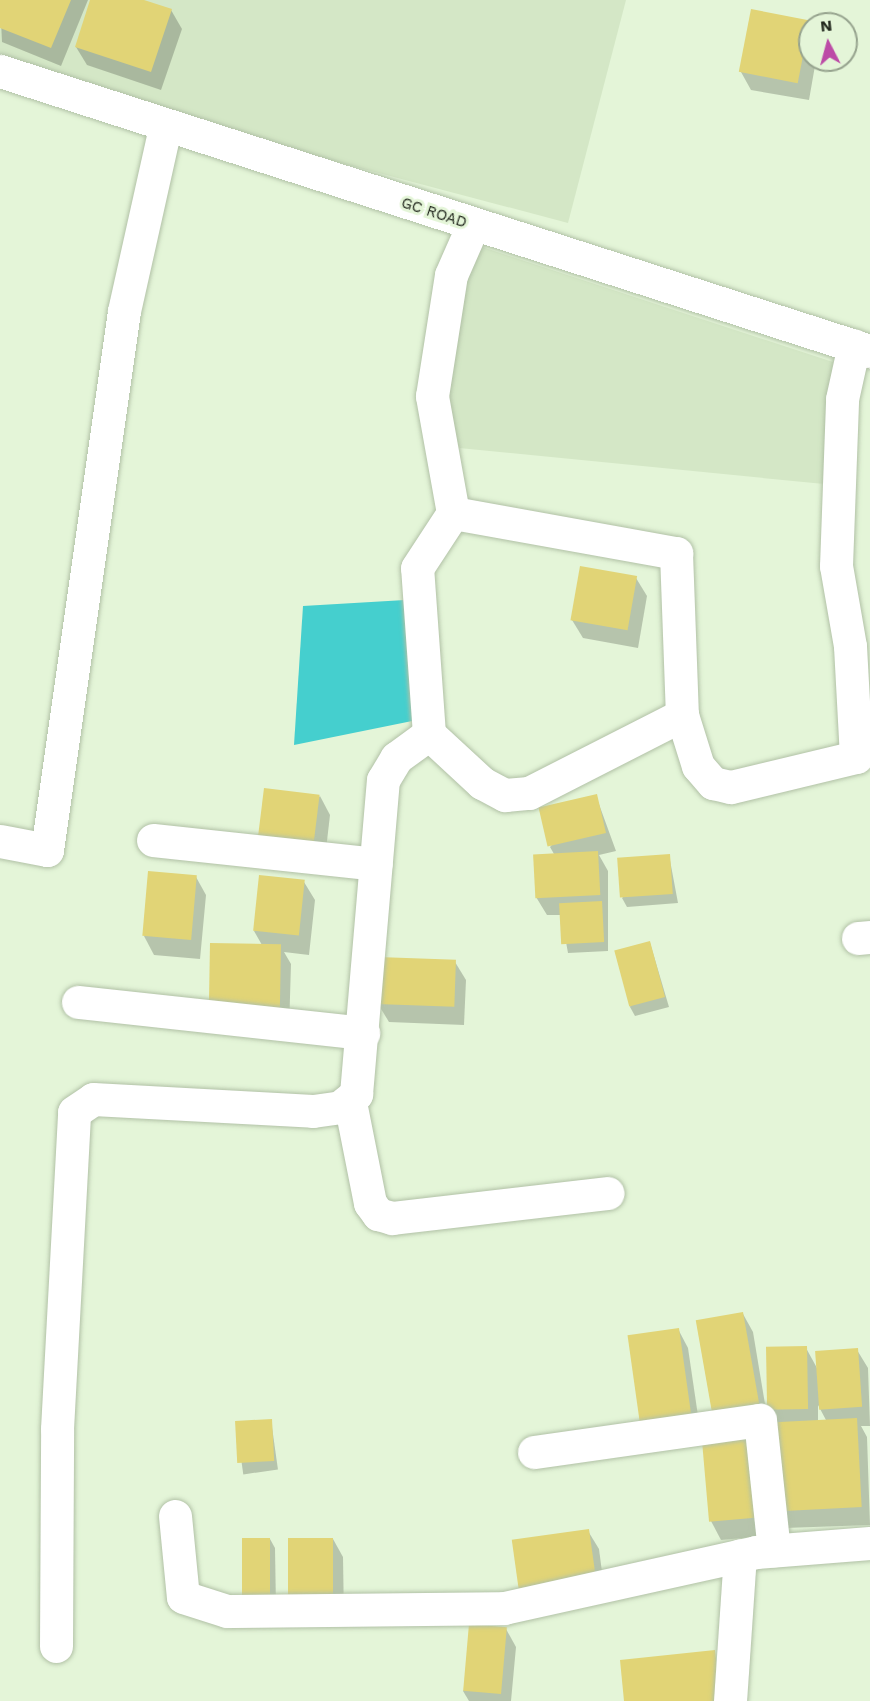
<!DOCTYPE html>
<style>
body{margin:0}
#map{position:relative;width:870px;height:1701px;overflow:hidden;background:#e4f5d8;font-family:"Work Sans",sans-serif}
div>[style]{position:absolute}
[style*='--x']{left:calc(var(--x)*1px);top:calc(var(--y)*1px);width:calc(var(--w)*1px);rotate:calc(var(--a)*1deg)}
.built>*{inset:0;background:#d4e7c6}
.water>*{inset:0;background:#45cfce}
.shadow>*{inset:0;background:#0003;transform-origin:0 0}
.building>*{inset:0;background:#e1d476;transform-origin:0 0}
.roads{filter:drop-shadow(0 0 2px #b1c1a6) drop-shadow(0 0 2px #b1c1a6)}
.street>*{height:33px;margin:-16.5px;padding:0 16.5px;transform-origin:16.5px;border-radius:16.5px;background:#fff}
span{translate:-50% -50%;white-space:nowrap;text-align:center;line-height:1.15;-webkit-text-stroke:6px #e4f5d8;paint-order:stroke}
.street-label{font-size:15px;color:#22281e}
.north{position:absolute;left:798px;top:12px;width:60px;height:60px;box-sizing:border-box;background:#e4f5d8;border:2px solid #96a38e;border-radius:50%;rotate:354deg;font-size:16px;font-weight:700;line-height:24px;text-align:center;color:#22281e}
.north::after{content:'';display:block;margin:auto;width:21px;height:27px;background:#bc4ba6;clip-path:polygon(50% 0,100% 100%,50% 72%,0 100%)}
</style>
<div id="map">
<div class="built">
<div style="clip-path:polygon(0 0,626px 0,568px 223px,194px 124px,0 55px)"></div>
<div style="clip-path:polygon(476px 245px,833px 362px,824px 484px,459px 448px,442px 390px,452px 323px)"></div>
</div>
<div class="water">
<div style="clip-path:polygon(405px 600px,422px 719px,294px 745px,303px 606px)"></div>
</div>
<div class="shadow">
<div style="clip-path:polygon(0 0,88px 0,61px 66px,2px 42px)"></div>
<div style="clip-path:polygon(92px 0,140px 0,171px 10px,182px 29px,161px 90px,87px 65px,76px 47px)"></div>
<div style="clip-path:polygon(809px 21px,810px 60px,816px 60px,809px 100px,751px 90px,741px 72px)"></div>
<div style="clip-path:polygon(636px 578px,647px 596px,638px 648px,583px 638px,572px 620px)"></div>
<div style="clip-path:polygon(320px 796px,330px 815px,324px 867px,268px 861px)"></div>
<div style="clip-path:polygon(596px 796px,616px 851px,599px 855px,608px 871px,608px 951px,568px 953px,561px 915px,547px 915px,536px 897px,554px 854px,550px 847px)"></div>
<div style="clip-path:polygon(669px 855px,678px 903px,627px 907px,622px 898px)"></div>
<div style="clip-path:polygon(196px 877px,206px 895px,200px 959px,154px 955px,144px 936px)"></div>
<div style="clip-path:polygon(304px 882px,315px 900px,309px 955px,284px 952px,291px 964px,289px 1031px,220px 1029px,262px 945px,254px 931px)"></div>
<div style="clip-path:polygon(650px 943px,669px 1007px,635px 1016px,630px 1007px)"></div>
<div style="clip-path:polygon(455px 962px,466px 980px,464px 1025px,389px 1022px,378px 1004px)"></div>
<div style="clip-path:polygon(743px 1314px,753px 1332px,769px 1428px,714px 1417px)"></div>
<div style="clip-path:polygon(678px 1329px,688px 1348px,702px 1443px,653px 1450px)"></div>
<div style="clip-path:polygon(evenodd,806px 1348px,817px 1368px,857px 1350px,868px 1368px,870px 1426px,861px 1426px,867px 1437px,870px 1525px,785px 1528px,770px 1409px,806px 1348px,818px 1405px,826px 1420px,818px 1420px,818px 1405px)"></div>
<div style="left:271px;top:1420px;width:50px;height:35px;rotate:82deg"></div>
<div style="clip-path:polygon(758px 1459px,765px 1536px,721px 1540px,711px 1521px)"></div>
<div style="clip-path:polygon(588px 1531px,599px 1549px,605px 1595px,531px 1606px)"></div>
<div style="clip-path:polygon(270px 1539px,275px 1548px,276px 1608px,244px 1540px)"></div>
<div style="clip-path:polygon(290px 1539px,333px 1539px,343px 1557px,344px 1621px)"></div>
<div style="clip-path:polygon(506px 1629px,516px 1647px,511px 1701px,469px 1701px,463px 1691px)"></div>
</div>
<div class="building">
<div style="clip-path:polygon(0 0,71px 0,51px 48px,0 28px)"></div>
<div style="clip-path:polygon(90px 0,144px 0,172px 9px,151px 72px,75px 47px)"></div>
<div style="left:751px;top:9px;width:60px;height:64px;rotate:11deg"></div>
<div style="left:580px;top:566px;width:58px;height:55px;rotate:10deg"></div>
<div style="left:264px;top:788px;width:56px;height:55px;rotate:7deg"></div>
<div style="left:597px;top:794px;width:40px;height:60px;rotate:77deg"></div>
<div style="left:598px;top:851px;width:44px;height:65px;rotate:87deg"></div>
<div style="left:670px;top:854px;width:40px;height:53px;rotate:86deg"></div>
<div style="left:148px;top:871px;width:49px;height:65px;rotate:5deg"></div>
<div style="left:259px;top:875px;width:46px;height:56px;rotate:6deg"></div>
<div style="left:602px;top:901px;width:41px;height:43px;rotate:87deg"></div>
<div style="left:650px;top:941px;width:58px;height:37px;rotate:75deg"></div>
<div style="left:210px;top:943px;width:71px;height:68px;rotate:1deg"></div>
<div style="left:378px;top:957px;width:78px;height:47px;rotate:2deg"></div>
<div style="left:743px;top:1312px;width:98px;height:48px;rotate:80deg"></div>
<div style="left:679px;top:1328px;width:97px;height:52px;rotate:82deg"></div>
<div style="left:807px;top:1346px;width:63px;height:41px;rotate:89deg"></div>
<div style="left:858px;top:1348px;width:59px;height:43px;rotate:86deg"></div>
<div style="left:857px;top:1418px;width:89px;height:87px;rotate:87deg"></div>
<div style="left:272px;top:1419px;width:42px;height:37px;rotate:87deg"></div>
<div style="left:748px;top:1439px;width:79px;height:46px;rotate:85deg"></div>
<div style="left:589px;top:1529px;width:49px;height:78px;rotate:82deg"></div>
<div style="left:242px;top:1538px;width:28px;height:62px"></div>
<div style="left:288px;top:1538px;width:45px;height:66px"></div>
<div style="left:469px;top:1624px;width:38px;height:67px;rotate:5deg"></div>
<div style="clip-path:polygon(715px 1650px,721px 1701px,624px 1701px,620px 1660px)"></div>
</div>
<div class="roads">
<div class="street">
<div style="--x:0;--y:71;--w:914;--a:17.84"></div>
<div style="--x:453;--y:513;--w:227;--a:10.2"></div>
<div style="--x:676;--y:553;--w:162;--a:87.9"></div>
<div style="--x:682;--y:715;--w:53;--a:72.6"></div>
<div style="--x:698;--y:766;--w:23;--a:49"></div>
<div style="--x:713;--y:783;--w:18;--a:13"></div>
<div style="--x:731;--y:787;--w:129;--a:-13.5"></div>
<div style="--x:856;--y:757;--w:111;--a:-93.1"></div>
<div style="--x:850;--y:646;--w:81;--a:-99.9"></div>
<div style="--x:836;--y:566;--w:167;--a:-87.9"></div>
<div style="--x:842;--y:399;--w:55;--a:-77.5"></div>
<div style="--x:429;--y:734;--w:72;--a:42.8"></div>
<div style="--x:482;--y:783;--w:26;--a:28"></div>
<div style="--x:505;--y:795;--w:24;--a:-5"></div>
<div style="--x:529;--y:793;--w:172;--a:-27"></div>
<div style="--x:153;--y:840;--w:224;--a:6.1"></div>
<div style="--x:0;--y:841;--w:48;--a:10.8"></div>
<div style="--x:47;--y:850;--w:544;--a:-81.87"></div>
<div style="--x:124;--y:311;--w:189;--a:-77.4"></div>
<div style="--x:858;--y:938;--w:12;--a:-5"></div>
<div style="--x:78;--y:1002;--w:287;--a:6.2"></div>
<div style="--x:350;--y:1102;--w:103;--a:78.8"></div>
<div style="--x:370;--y:1203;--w:14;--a:54"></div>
<div style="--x:378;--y:1214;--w:15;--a:16"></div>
<div style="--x:392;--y:1218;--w:217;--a:-6.6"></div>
<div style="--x:534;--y:1452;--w:228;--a:-8.1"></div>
<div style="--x:760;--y:1420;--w:131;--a:83.9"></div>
<div style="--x:175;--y:1516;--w:81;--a:84.4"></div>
<div style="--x:183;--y:1597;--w:46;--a:17.7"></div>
<div style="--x:227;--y:1611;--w:277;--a:-0.6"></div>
<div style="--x:504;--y:1608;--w:258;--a:-12.5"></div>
<div style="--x:756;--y:1552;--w:114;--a:-4.5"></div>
<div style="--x:56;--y:1646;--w:217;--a:-89.7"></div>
<div style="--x:57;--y:1429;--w:317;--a:-86.9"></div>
<div style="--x:74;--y:1112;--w:23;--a:-34"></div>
<div style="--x:93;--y:1099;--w:220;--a:3.1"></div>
<div style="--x:313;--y:1111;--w:27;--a:-8"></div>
<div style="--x:340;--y:1107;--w:21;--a:-39"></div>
<div style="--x:356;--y:1094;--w:315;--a:-85.1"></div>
<div style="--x:383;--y:780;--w:26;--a:-59"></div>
<div style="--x:396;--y:758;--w:41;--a:-36"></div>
<div style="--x:429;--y:734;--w:166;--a:-94.1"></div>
<div style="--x:417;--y:568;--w:66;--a:-56.8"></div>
<div style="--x:453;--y:513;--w:119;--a:-100.2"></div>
<div style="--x:432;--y:396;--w:122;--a:-81.1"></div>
<div style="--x:451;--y:275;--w:55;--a:-66.3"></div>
<div style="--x:730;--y:1701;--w:146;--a:-86.1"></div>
</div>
</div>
<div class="street-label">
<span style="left:434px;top:213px;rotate:18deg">GC ROAD</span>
</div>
<div class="north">N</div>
</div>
